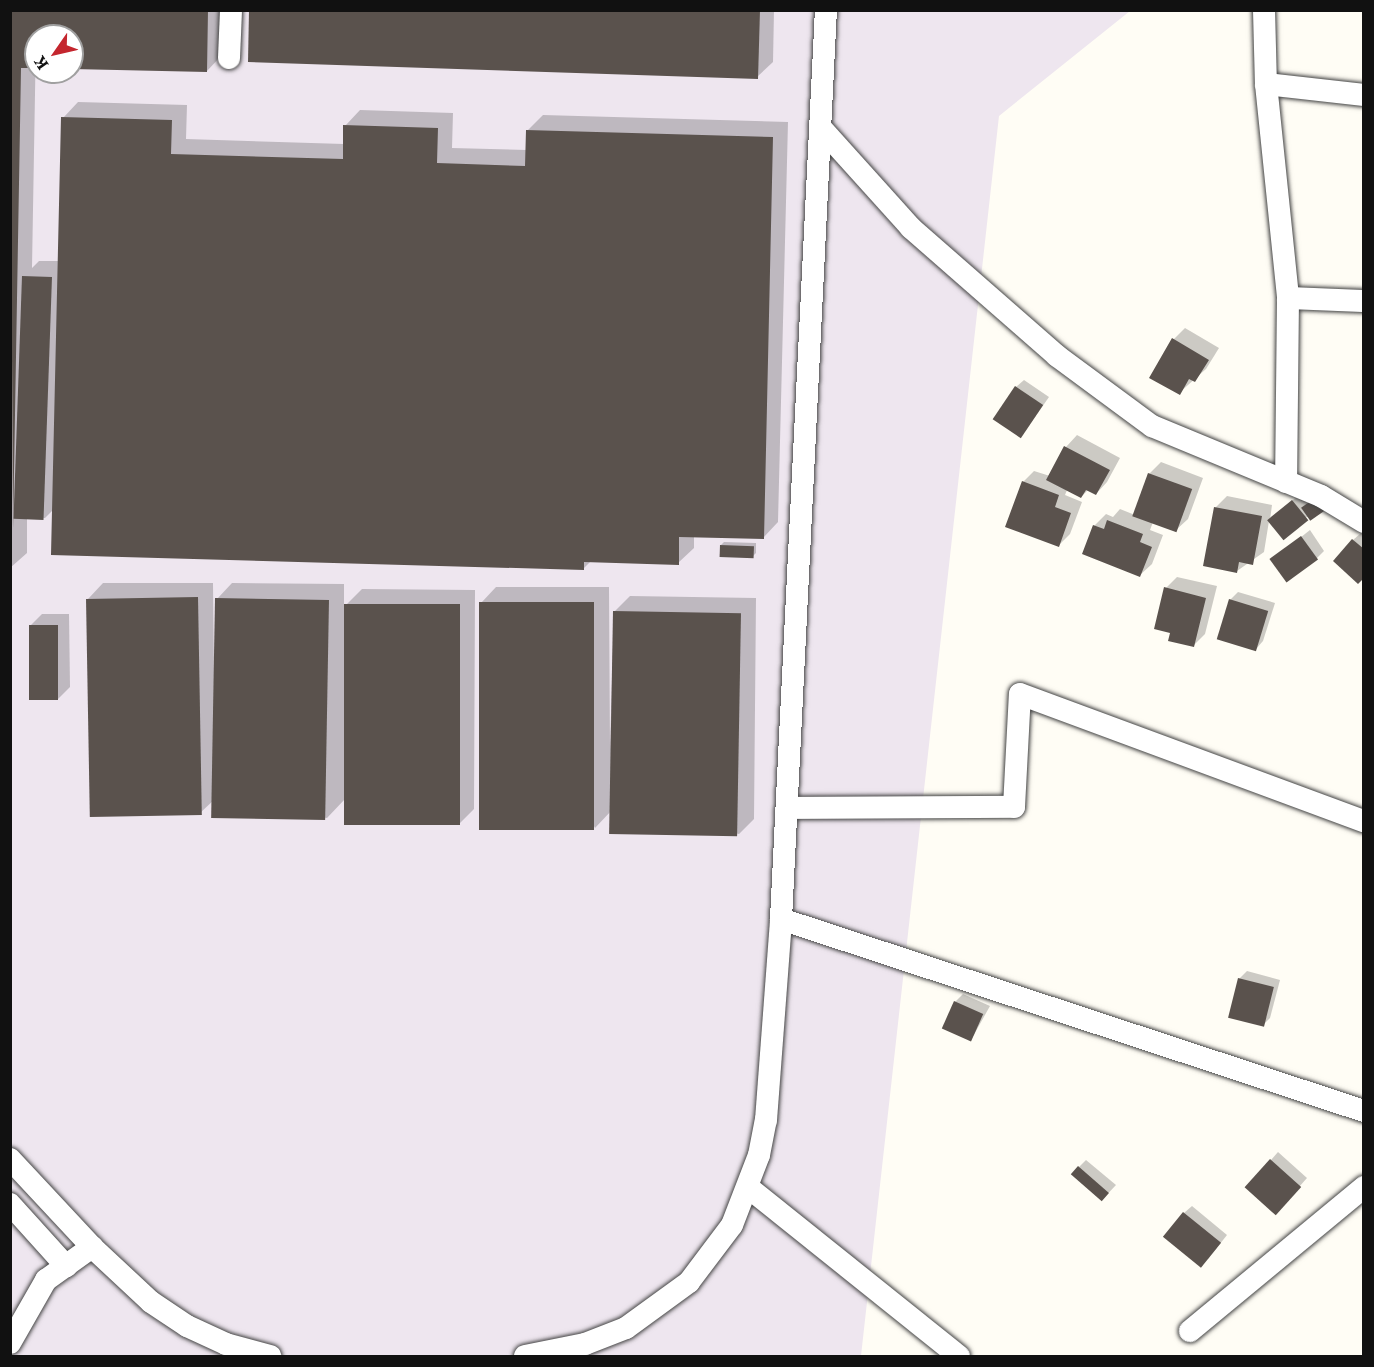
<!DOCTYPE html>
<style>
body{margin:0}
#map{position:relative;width:1374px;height:1367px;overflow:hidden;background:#fffdf5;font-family:"IBM Plex Serif",serif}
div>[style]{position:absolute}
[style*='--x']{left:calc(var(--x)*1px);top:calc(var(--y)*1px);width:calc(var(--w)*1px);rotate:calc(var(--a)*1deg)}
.industrial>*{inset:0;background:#eee6ef}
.shadow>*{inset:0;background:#0003}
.building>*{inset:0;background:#5a524d;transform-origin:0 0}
.roads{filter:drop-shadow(0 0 2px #444) drop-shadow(0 0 2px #444)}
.minor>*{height:22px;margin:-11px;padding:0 11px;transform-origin:11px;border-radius:11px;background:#fff}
span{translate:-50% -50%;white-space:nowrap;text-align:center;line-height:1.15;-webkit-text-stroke:6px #fff;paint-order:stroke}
.frame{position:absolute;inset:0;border:12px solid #111;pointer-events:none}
.north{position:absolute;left:24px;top:24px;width:60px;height:60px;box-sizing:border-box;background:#fff;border:2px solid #a0a0a0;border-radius:50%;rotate:236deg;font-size:16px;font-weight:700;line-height:24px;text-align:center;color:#111}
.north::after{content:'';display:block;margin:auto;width:21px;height:27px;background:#c4262e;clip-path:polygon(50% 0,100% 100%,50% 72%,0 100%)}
</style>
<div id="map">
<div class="industrial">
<div style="clip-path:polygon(evenodd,10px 11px,1130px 11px,999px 116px,861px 1356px,11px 1356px,10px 11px,36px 36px,72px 36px,72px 72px,36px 72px,36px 36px)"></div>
</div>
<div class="shadow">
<div style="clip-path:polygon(10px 10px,223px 10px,222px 55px,207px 71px,72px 68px,72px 36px,36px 36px,32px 268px,39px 261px,59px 261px,63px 118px,78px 102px,187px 105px,186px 139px,344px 144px,345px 126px,360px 110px,453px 113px,452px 148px,527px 150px,527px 131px,543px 115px,788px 122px,778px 522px,763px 538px,694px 536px,694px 548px,678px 563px,591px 561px,584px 568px,53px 510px,45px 518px,27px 517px,27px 553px,10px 568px)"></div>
<div style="clip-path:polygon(251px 10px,774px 10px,773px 62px,757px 77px)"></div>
<div style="clip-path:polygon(1185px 328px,1219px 348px,1206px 369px,1179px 393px,1174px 339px)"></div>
<div style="clip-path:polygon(1024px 380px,1049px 397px,1021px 437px,1016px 387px)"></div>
<div style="clip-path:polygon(1077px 435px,1120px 458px,1107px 482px,1096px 494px,1088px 490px,1081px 497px,1067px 490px,1065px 495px,1082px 502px,1070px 534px,1059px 545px,1023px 482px,1034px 471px,1050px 476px,1066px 447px)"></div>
<div style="clip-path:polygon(1161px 462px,1203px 478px,1188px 519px,1176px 530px,1153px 522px,1150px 530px,1163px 535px,1152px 564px,1140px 575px,1094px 526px,1106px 514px,1113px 517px,1120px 509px,1135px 515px,1149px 474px)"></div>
<div style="clip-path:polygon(1300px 494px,1308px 504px,1309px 517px,1269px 521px,1264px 552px,1237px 571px,1215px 508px,1227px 496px,1272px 505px,1270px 520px)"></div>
<div style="clip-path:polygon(1310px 530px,1324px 551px,1317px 558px,1272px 560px)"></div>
<div style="clip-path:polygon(1361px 533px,1364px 536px,1364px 576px,1353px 540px)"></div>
<div style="clip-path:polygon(724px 542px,756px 543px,756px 553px,753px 556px,721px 545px)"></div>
<div style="clip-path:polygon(1177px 577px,1217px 586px,1205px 634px,1194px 645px,1172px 632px,1166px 588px)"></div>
<div style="clip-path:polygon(103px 583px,213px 583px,214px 672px,217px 599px,232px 583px,344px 584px,344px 607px,362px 589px,475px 590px,474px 809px,459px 824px,345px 799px,327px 818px,216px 798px,199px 814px,88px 599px)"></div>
<div style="clip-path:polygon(496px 587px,609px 587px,610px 748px,614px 612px,630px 596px,756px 598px,754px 819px,739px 834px,612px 810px,595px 828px,481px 603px)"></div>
<div style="clip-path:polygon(1238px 592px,1275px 603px,1263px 641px,1256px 649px,1230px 600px)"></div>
<div style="clip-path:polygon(42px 614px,69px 614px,70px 687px,58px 699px,30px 626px)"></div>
<div style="clip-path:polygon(1247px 971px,1280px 980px,1270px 1018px,1263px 1025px,1239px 979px)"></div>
<div style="clip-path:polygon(963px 994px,990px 1006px,971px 1040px,955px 1002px)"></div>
<div style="clip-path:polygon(1278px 1152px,1307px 1178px,1283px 1205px,1271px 1160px)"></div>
<div style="clip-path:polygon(1086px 1160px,1116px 1185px,1102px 1200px,1079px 1167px)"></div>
<div style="clip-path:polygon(1192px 1206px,1227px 1235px,1208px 1259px,1184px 1213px)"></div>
</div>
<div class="building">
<div style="clip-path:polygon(10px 10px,208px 10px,207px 72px,72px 69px,72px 36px,36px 36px,36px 68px,21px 68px,13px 530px)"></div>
<div style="clip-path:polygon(249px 10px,760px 10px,758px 79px,248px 62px)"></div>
<div style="clip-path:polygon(61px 117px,172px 120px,171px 154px,343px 159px,343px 125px,438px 128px,437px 163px,525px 166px,526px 130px,773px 137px,764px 539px,679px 537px,679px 565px,584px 562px,584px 570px,51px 555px)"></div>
<div style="left:22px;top:276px;width:30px;height:243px;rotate:2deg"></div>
<div style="clip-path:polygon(1172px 338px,1209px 360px,1195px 382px,1189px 379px,1180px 395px,1149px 378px)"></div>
<div style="left:1015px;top:386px;width:34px;height:40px;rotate:34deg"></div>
<div style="clip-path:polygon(1064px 446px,1110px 470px,1096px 495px,1086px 490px,1081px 498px,1046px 480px)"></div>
<div style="left:1148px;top:473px;width:47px;height:46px;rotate:20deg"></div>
<div style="clip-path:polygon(1022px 481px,1059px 495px,1055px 507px,1071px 513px,1059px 547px,1005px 527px)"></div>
<div style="left:1315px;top:498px;width:16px;height:17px;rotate:55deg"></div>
<div style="left:1292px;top:500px;width:26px;height:32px;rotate:51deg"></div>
<div style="clip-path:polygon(1214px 507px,1262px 516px,1253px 565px,1239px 562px,1237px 573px,1203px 566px)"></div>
<div style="clip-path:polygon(1107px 520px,1143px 534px,1140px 542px,1152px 547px,1140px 577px,1082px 554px,1093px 525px,1104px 529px)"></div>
<div style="left:1301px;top:536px;width:29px;height:39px;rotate:54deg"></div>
<div style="clip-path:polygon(1352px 539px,1364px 549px,1364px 578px,1358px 584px,1333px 561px)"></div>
<div style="left:720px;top:545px;width:34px;height:12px;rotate:2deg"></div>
<div style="clip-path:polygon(1164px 587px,1206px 598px,1194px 647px,1168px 641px,1170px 633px,1154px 629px)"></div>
<div style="left:198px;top:597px;width:218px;height:112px;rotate:89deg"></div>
<div style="left:215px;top:598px;width:114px;height:220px;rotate:1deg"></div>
<div style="left:1229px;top:599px;width:41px;height:42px;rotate:17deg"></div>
<div style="left:479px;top:602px;width:115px;height:228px"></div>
<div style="left:344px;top:604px;width:116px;height:221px"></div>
<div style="left:613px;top:611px;width:128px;height:223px;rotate:1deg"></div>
<div style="left:29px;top:625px;width:29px;height:75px"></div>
<div style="left:1238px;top:978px;width:37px;height:41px;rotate:14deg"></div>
<div style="left:954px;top:1001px;width:32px;height:30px;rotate:24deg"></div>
<div style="left:1270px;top:1159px;width:42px;height:38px;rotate:42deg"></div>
<div style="left:1078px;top:1166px;width:41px;height:11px;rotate:41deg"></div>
<div style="left:1183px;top:1212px;width:49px;height:32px;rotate:39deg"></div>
</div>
<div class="roads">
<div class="minor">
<div style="--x:1264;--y:10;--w:74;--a:88.5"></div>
<div style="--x:1266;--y:84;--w:215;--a:84.1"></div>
<div style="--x:1288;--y:298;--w:184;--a:90.6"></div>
<div style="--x:229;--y:58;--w:48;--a:-87.6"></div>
<div style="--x:1266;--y:84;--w:99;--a:6.4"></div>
<div style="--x:822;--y:129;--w:133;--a:48"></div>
<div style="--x:911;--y:228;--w:194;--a:41.2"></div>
<div style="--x:1057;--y:356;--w:118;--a:36.4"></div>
<div style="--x:1152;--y:426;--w:183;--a:22.5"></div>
<div style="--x:1321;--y:496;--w:50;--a:31.2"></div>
<div style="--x:1288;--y:298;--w:76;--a:2.3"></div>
<div style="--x:787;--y:808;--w:227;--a:-0.3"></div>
<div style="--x:1014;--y:807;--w:113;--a:-87"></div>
<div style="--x:1020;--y:694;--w:367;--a:20.3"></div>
<div style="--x:781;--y:919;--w:614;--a:18.23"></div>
<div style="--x:10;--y:1159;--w:120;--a:47"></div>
<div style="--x:92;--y:1247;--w:81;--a:43"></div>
<div style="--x:151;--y:1302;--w:43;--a:33.7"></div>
<div style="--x:187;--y:1326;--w:43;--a:24.8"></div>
<div style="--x:226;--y:1344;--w:46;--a:15.3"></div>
<div style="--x:749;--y:1188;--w:269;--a:38.7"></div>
<div style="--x:10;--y:1204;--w:84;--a:47.9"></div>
<div style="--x:1190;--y:1331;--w:226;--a:-39.6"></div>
<div style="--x:10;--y:1343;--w:73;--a:-60.3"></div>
<div style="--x:46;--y:1280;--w:57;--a:-35.7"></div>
<div style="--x:525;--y:1356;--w:61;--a:-11.3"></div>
<div style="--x:585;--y:1344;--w:44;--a:-21.3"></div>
<div style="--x:626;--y:1328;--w:78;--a:-36.1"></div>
<div style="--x:689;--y:1282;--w:71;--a:-53"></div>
<div style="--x:732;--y:1225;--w:75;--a:-68.9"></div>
<div style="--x:759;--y:1155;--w:36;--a:-79"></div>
<div style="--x:766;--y:1120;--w:202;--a:-85.7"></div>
<div style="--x:781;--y:919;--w:910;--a:-87.17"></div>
</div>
</div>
<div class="frame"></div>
<div class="north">K</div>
</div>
